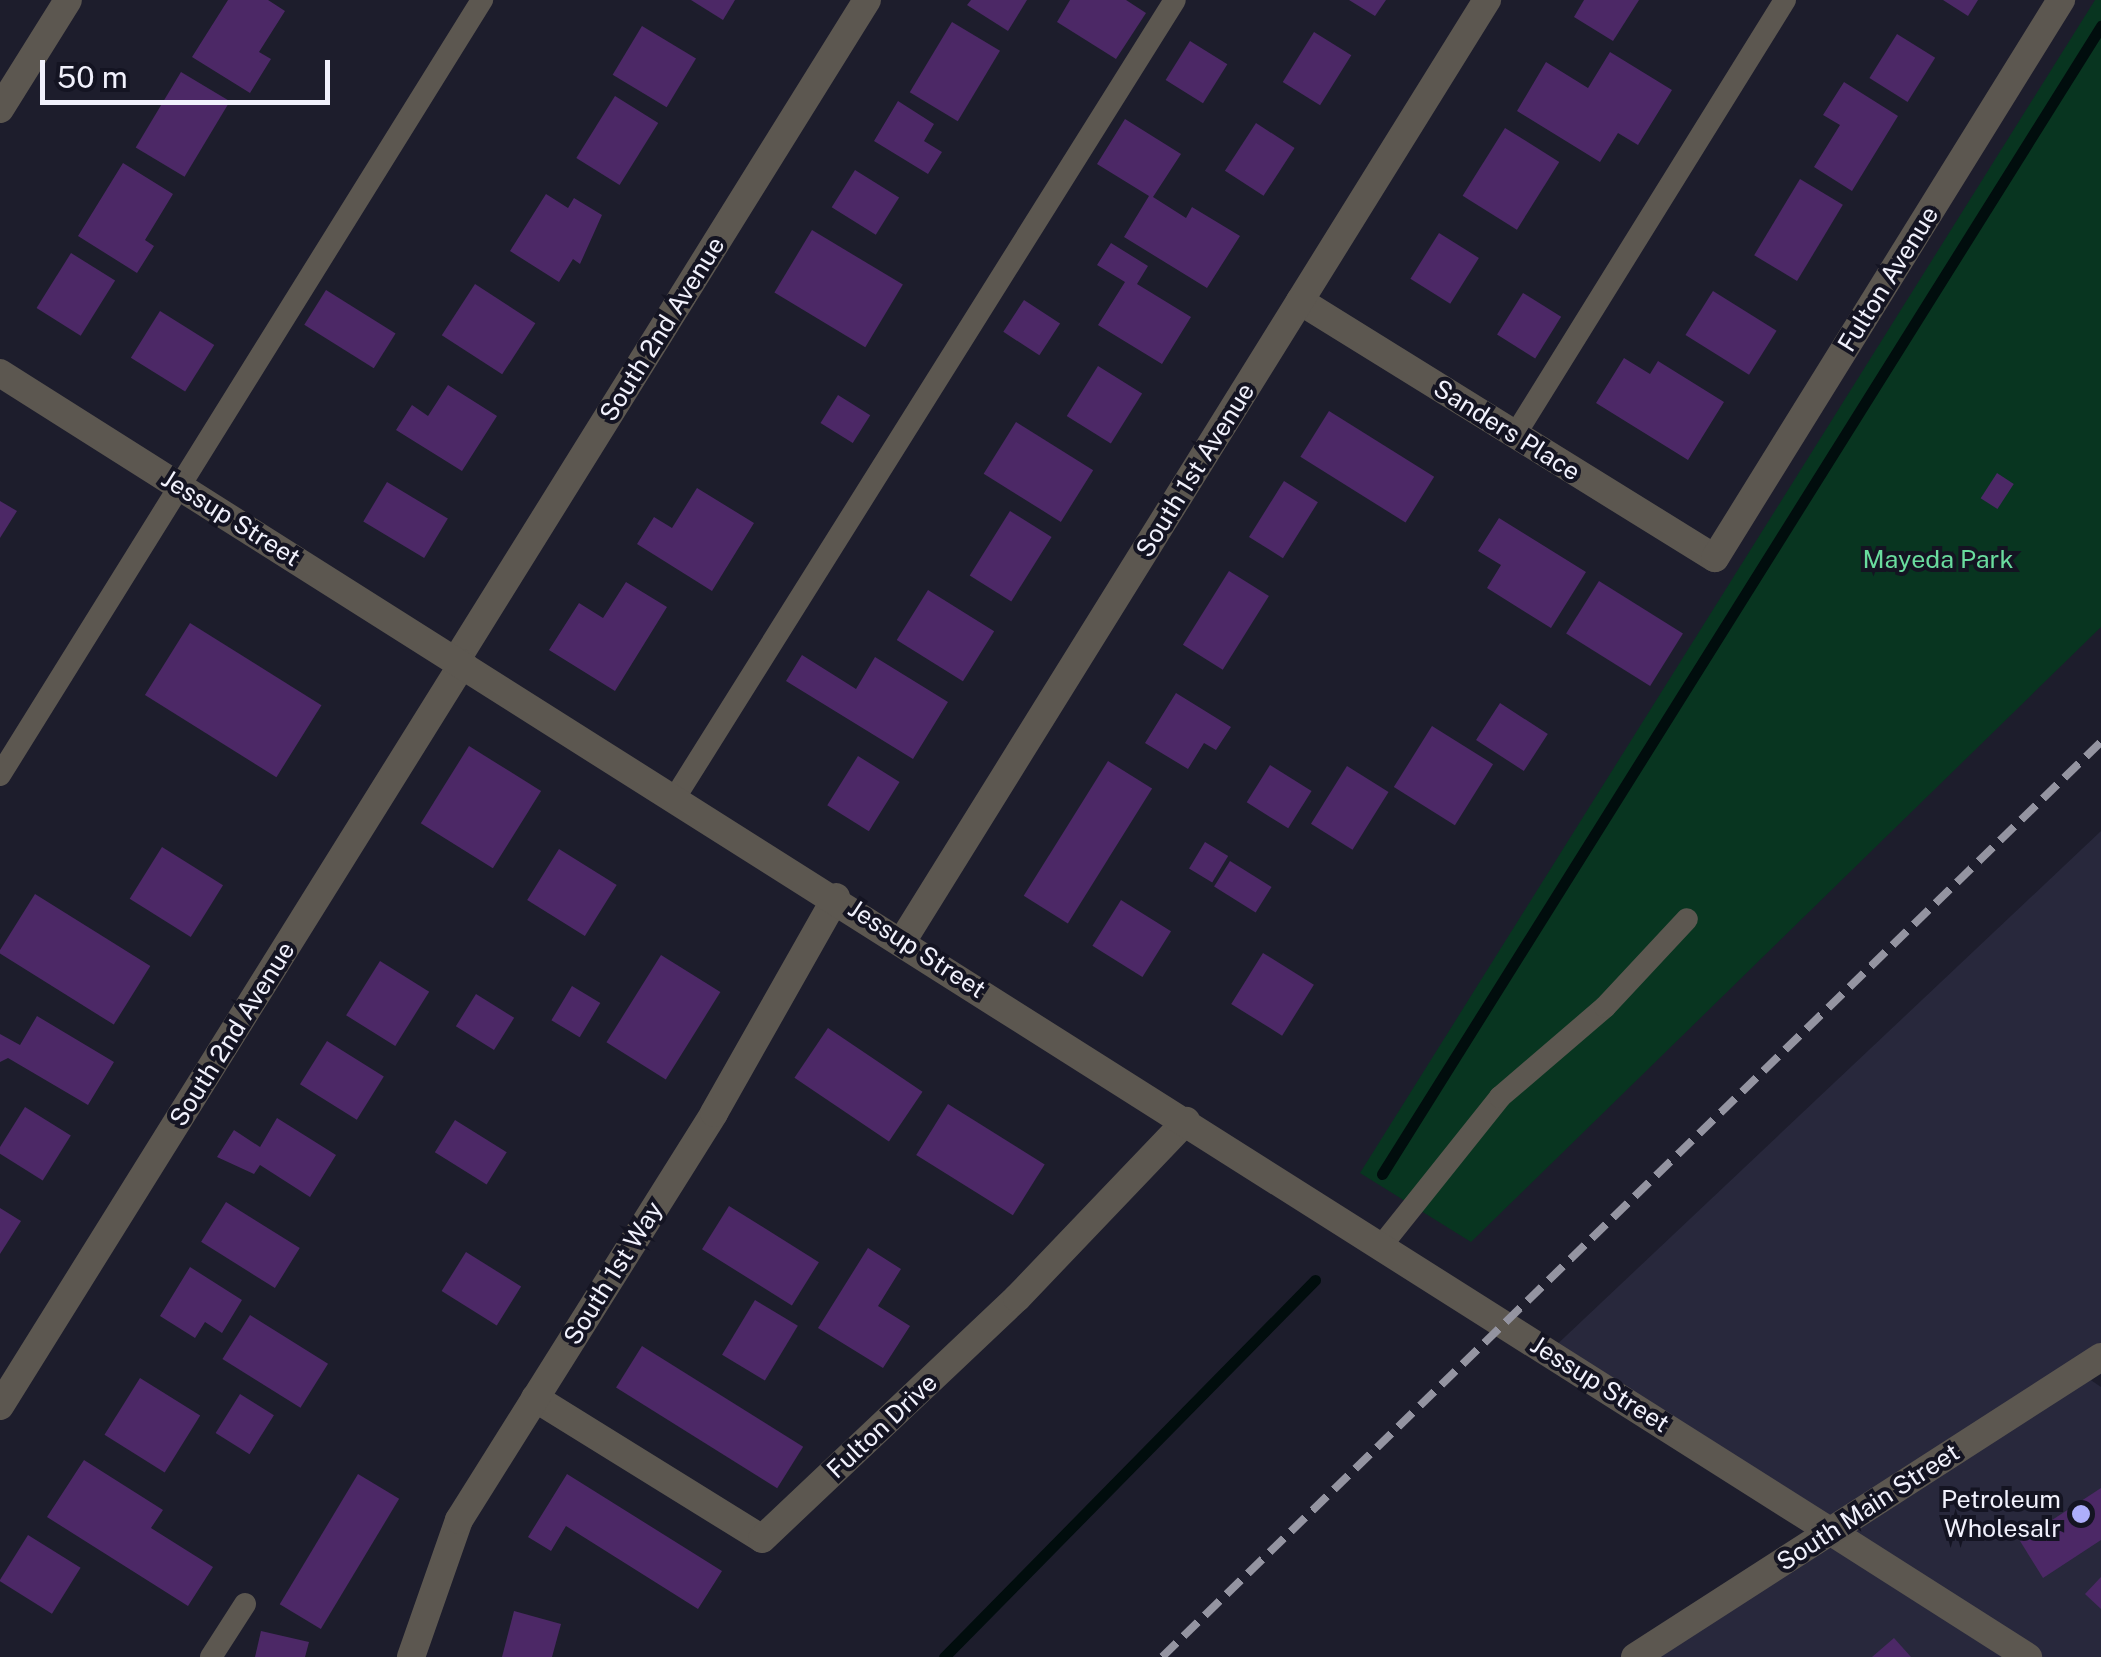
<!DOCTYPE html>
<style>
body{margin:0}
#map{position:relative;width:2101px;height:1657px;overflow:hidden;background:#1d1d2c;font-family:"Public Sans",sans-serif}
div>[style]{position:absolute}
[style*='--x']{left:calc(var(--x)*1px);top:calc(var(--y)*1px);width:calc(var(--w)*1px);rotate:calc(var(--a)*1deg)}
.built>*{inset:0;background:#28283c}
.green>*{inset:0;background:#083520}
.stream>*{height:11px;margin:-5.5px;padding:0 5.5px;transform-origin:5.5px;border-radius:5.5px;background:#010d0d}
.building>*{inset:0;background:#4c2866;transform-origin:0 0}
.service>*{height:22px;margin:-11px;padding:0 11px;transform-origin:11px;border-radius:11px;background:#5c5750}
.minor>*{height:28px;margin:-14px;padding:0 14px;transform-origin:14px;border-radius:14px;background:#5c5750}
.tertiary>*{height:28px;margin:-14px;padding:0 14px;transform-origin:14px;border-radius:14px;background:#5c5750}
.rail>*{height:8px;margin-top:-4px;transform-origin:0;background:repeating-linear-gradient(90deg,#9494a1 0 20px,transparent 0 30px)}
.dots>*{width:28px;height:28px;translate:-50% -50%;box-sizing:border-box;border:5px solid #141422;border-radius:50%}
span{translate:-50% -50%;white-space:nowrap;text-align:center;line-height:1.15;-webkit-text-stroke:8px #141422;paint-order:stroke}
.street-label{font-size:25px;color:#f1f1fc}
.park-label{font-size:25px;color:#69dc9e}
.poi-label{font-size:25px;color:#f1f1fc}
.right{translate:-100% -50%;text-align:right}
.scale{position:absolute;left:40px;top:60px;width:290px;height:45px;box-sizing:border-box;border:5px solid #f1f1fc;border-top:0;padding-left:12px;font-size:30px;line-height:35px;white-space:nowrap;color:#f1f1fc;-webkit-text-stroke:8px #141422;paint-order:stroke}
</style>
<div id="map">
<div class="built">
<div style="clip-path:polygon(2101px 831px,2101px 1357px,2079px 1372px,2101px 1387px,2101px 1657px,1635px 1657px,1829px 1531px,1549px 1352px)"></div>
</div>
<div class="green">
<div style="clip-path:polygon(2095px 0,2101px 0,2101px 627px,1471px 1242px,1360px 1173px)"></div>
</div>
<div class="stream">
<div style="--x:1382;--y:1174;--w:1355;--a:-57.94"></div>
<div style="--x:944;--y:1657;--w:529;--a:-45.46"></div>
</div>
<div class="building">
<div style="clip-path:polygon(228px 0,268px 0,285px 11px,259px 52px,271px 59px,250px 93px,192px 57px)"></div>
<div style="clip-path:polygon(691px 0,735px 0,723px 20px)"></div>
<div style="clip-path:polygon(971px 0,1027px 0,1008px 31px,967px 5px)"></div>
<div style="clip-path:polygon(1070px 0,1126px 0,1146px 13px,1116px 59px,1057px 22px)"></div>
<div style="clip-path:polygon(1349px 0,1386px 0,1375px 16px)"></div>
<div style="clip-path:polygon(1584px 0,1639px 0,1613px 41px,1574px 17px)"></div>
<div style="clip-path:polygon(1943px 0,1978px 0,1968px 16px)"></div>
<div style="left:952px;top:22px;width:56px;height:82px;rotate:31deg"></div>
<div style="left:642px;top:26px;width:63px;height:57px;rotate:31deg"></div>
<div style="left:1314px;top:32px;width:44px;height:59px;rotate:32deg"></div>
<div style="left:1897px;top:34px;width:45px;height:52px;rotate:32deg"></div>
<div style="left:1190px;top:41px;width:44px;height:46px;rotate:32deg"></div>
<div style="clip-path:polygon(1610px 52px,1672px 90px,1638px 145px,1618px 133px,1600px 162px,1517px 111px,1546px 62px,1588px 88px)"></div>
<div style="left:181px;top:72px;width:57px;height:88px;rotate:31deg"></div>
<div style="clip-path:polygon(1844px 82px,1898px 116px,1852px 191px,1814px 167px,1840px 125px,1823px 115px)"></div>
<div style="left:615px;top:96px;width:51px;height:73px;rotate:32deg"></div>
<div style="clip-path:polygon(898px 101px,934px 124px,924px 141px,942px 152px,928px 174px,874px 141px)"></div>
<div style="clip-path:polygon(1125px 119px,1181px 154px,1153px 197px,1186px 218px,1192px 207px,1240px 236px,1207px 288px,1124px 237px,1149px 196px,1097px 164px)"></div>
<div style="left:1256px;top:123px;width:46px;height:57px;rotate:33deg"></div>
<div style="left:1505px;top:128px;width:64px;height:80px;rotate:32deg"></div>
<div style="clip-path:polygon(123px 163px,173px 194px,145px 240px,154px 246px,137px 273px,78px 236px)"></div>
<div style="left:855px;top:170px;width:52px;height:44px;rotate:32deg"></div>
<div style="left:1800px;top:179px;width:50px;height:89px;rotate:31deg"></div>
<div style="clip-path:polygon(546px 194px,568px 208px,574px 198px,602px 215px,580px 264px,573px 259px,559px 282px,510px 251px)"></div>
<div style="left:812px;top:230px;width:106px;height:73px;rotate:31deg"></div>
<div style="left:1439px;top:233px;width:47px;height:54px;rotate:32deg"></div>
<div style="clip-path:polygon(1111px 243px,1148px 266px,1137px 284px,1191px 317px,1162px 364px,1098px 325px,1125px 282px,1097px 265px)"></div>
<div style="left:71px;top:253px;width:52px;height:65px;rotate:32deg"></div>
<div style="left:475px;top:284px;width:72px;height:61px;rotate:33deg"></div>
<div style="left:326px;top:290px;width:82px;height:41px;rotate:32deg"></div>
<div style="left:1713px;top:291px;width:75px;height:52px;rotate:32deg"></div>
<div style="left:1523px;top:293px;width:45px;height:49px;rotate:32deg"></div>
<div style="left:1024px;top:300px;width:43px;height:38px;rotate:33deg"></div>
<div style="left:160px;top:311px;width:64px;height:55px;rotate:32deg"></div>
<div style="clip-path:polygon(1624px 358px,1650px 374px,1658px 361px,1724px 402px,1688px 460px,1596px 403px)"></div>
<div style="left:1098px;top:366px;width:52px;height:59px;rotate:32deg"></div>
<div style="clip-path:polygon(448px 385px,497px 416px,462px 471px,396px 430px,412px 405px,428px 416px)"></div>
<div style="left:838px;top:395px;width:38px;height:33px;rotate:32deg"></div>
<div style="left:1329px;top:411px;width:124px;height:54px;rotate:32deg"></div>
<div style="left:1016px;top:422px;width:91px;height:61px;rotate:32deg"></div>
<div style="left:1997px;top:473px;width:20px;height:30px;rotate:33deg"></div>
<div style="left:1284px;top:481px;width:40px;height:66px;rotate:32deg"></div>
<div style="left:387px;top:482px;width:71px;height:46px;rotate:31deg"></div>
<div style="clip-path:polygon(697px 488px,754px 523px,712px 591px,637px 544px,654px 517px,672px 528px)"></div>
<div style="clip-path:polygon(0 501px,17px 511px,0 538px)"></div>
<div style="left:1010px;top:511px;width:49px;height:76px;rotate:32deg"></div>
<div style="clip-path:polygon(1499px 518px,1586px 572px,1551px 628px,1487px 588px,1501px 565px,1478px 551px)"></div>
<div style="left:1229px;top:571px;width:47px;height:87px;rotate:32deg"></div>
<div style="left:1599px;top:581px;width:99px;height:62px;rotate:32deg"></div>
<div style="clip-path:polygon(626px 582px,667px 607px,615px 691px,549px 650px,579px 603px,603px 618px)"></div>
<div style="left:928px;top:590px;width:78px;height:59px;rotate:32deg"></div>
<div style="left:190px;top:623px;width:155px;height:85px;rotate:32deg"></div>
<div style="clip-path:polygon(802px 655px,856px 689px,875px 657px,948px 702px,913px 759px,786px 681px)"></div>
<div style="clip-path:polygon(1176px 693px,1231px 727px,1216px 750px,1204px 743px,1188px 769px,1145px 743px)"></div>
<div style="left:1500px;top:703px;width:57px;height:44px;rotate:33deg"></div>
<div style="left:1432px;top:726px;width:72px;height:72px;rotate:32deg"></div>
<div style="left:469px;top:746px;width:85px;height:91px;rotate:32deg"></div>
<div style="left:858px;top:756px;width:49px;height:58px;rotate:32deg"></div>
<div style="left:1108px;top:761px;width:52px;height:159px;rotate:32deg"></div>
<div style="left:1270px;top:765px;width:49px;height:44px;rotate:32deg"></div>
<div style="left:1347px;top:766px;width:49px;height:68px;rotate:32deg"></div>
<div style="left:1205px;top:842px;width:27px;height:31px;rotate:31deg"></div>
<div style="left:162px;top:847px;width:72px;height:61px;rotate:32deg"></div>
<div style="left:559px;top:849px;width:68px;height:60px;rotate:32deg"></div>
<div style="left:1230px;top:861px;width:49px;height:30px;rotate:32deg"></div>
<div style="left:35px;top:894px;width:136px;height:69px;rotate:32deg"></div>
<div style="left:1121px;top:900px;width:59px;height:54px;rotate:32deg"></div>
<div style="left:1263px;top:953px;width:60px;height:60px;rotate:32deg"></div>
<div style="left:661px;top:955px;width:70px;height:103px;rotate:32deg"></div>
<div style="left:380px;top:961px;width:58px;height:64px;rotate:32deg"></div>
<div style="left:572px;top:986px;width:33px;height:40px;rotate:31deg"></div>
<div style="left:476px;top:994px;width:45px;height:38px;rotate:32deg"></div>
<div style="clip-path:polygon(37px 1016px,114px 1062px,88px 1105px,8px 1058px,0 1062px,0 1034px,20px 1045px)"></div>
<div style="left:828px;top:1028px;width:114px;height:60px;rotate:34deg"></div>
<div style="left:327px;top:1041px;width:67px;height:51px;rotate:32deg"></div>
<div style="left:948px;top:1104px;width:114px;height:60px;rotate:32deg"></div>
<div style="left:25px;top:1107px;width:54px;height:53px;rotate:32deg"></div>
<div style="clip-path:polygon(277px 1118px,336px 1155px,310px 1197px,260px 1165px,254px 1174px,217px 1157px,234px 1130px,260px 1147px)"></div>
<div style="left:455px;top:1120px;width:61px;height:38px;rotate:32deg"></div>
<div style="left:226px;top:1202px;width:87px;height:47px;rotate:32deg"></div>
<div style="left:729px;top:1206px;width:106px;height:51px;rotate:32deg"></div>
<div style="clip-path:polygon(0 1208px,21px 1221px,0 1254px)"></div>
<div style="clip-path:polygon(868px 1248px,901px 1269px,878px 1306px,910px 1326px,883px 1368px,818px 1328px)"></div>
<div style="left:466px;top:1252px;width:65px;height:46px;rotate:32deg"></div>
<div style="clip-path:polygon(190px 1267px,242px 1300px,222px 1333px,205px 1322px,195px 1338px,160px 1316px)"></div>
<div style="left:755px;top:1300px;width:50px;height:64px;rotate:31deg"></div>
<div style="left:250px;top:1315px;width:92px;height:52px;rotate:32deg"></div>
<div style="left:642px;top:1346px;width:190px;height:49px;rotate:32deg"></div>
<div style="left:140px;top:1378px;width:71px;height:67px;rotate:32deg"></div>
<div style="left:240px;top:1394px;width:40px;height:46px;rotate:32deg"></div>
<div style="clip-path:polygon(84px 1460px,163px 1510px,151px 1528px,213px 1567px,188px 1606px,47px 1517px)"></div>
<div style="left:358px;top:1474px;width:48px;height:152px;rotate:31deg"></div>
<div style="clip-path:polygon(567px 1474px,722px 1571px,698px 1609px,566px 1526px,551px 1551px,528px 1537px)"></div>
<div style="clip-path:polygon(2101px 1488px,2101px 1540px,2043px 1578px,2020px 1541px)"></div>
<div style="left:28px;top:1535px;width:62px;height:54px;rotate:32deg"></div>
<div style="clip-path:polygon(2101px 1577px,2101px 1609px,2085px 1594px)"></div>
<div style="clip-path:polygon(514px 1611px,561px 1624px,552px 1657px,502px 1657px)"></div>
<div style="clip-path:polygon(261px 1631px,309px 1642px,305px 1657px,255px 1657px)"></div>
<div style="clip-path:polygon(1894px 1638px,1911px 1657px,1872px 1657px)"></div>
</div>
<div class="service">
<div style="--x:1515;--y:435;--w:512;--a:-58.17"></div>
<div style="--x:0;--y:775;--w:913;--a:-58.12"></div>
<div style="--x:676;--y:796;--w:939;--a:-57.92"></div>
<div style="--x:1382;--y:1245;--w:189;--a:-51.4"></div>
<div style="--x:1500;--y:1097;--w:138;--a:-40.6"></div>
<div style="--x:1605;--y:1007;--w:120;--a:-47"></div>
<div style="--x:211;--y:1657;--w:63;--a:-57.3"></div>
</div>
<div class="minor">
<div style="--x:0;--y:109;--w:128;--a:-58"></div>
<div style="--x:1300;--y:301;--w:488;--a:31.8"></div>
<div style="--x:1715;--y:558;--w:657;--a:-58.2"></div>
<div style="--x:457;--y:659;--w:776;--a:-58.11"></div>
<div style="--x:903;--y:940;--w:1107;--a:-58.15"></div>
<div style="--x:535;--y:1398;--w:267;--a:31.8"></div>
<div style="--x:762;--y:1539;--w:351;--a:-43.4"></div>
<div style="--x:1017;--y:1298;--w:245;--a:-46.3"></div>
<div style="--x:0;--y:1406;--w:875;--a:-58.07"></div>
<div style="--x:1830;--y:1531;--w:235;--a:32.5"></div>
<div style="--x:411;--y:1657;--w:145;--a:-70.7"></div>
<div style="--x:459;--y:1520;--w:480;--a:-57.9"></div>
<div style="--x:714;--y:1113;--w:248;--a:-60.5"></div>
</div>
<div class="tertiary">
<div style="--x:0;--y:373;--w:2166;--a:32.33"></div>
<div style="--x:1635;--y:1657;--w:554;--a:-32.77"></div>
</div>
<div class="rail">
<div style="--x:1162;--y:1657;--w:1311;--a:-44.26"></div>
</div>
<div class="dots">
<div style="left:2081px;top:1514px;background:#adaefb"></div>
</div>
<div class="street-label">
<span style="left:1888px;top:279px;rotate:-58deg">Fulton Avenue</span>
<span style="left:662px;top:329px;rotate:-58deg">South 2nd Avenue</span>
<span style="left:1507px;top:430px;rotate:32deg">Sanders Place</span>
<span style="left:1195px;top:470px;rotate:-58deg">South 1st Avenue</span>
<span style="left:231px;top:518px;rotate:32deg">Jessup Street</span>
<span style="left:917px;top:949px;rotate:33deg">Jessup Street</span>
<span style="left:232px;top:1034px;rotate:-58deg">South 2nd Avenue</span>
<span style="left:613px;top:1273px;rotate:-58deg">South 1st Way</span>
<span style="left:1600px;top:1384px;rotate:32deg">Jessup Street</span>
<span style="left:882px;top:1426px;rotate:-43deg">Fulton Drive</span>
<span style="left:1868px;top:1507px;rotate:-33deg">South Main Street</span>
</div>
<div class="park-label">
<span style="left:1938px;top:559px">Mayeda Park</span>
</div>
<div class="poi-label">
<span class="right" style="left:2061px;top:1514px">Petroleum<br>Wholesalr</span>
</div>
<div class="scale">50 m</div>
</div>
